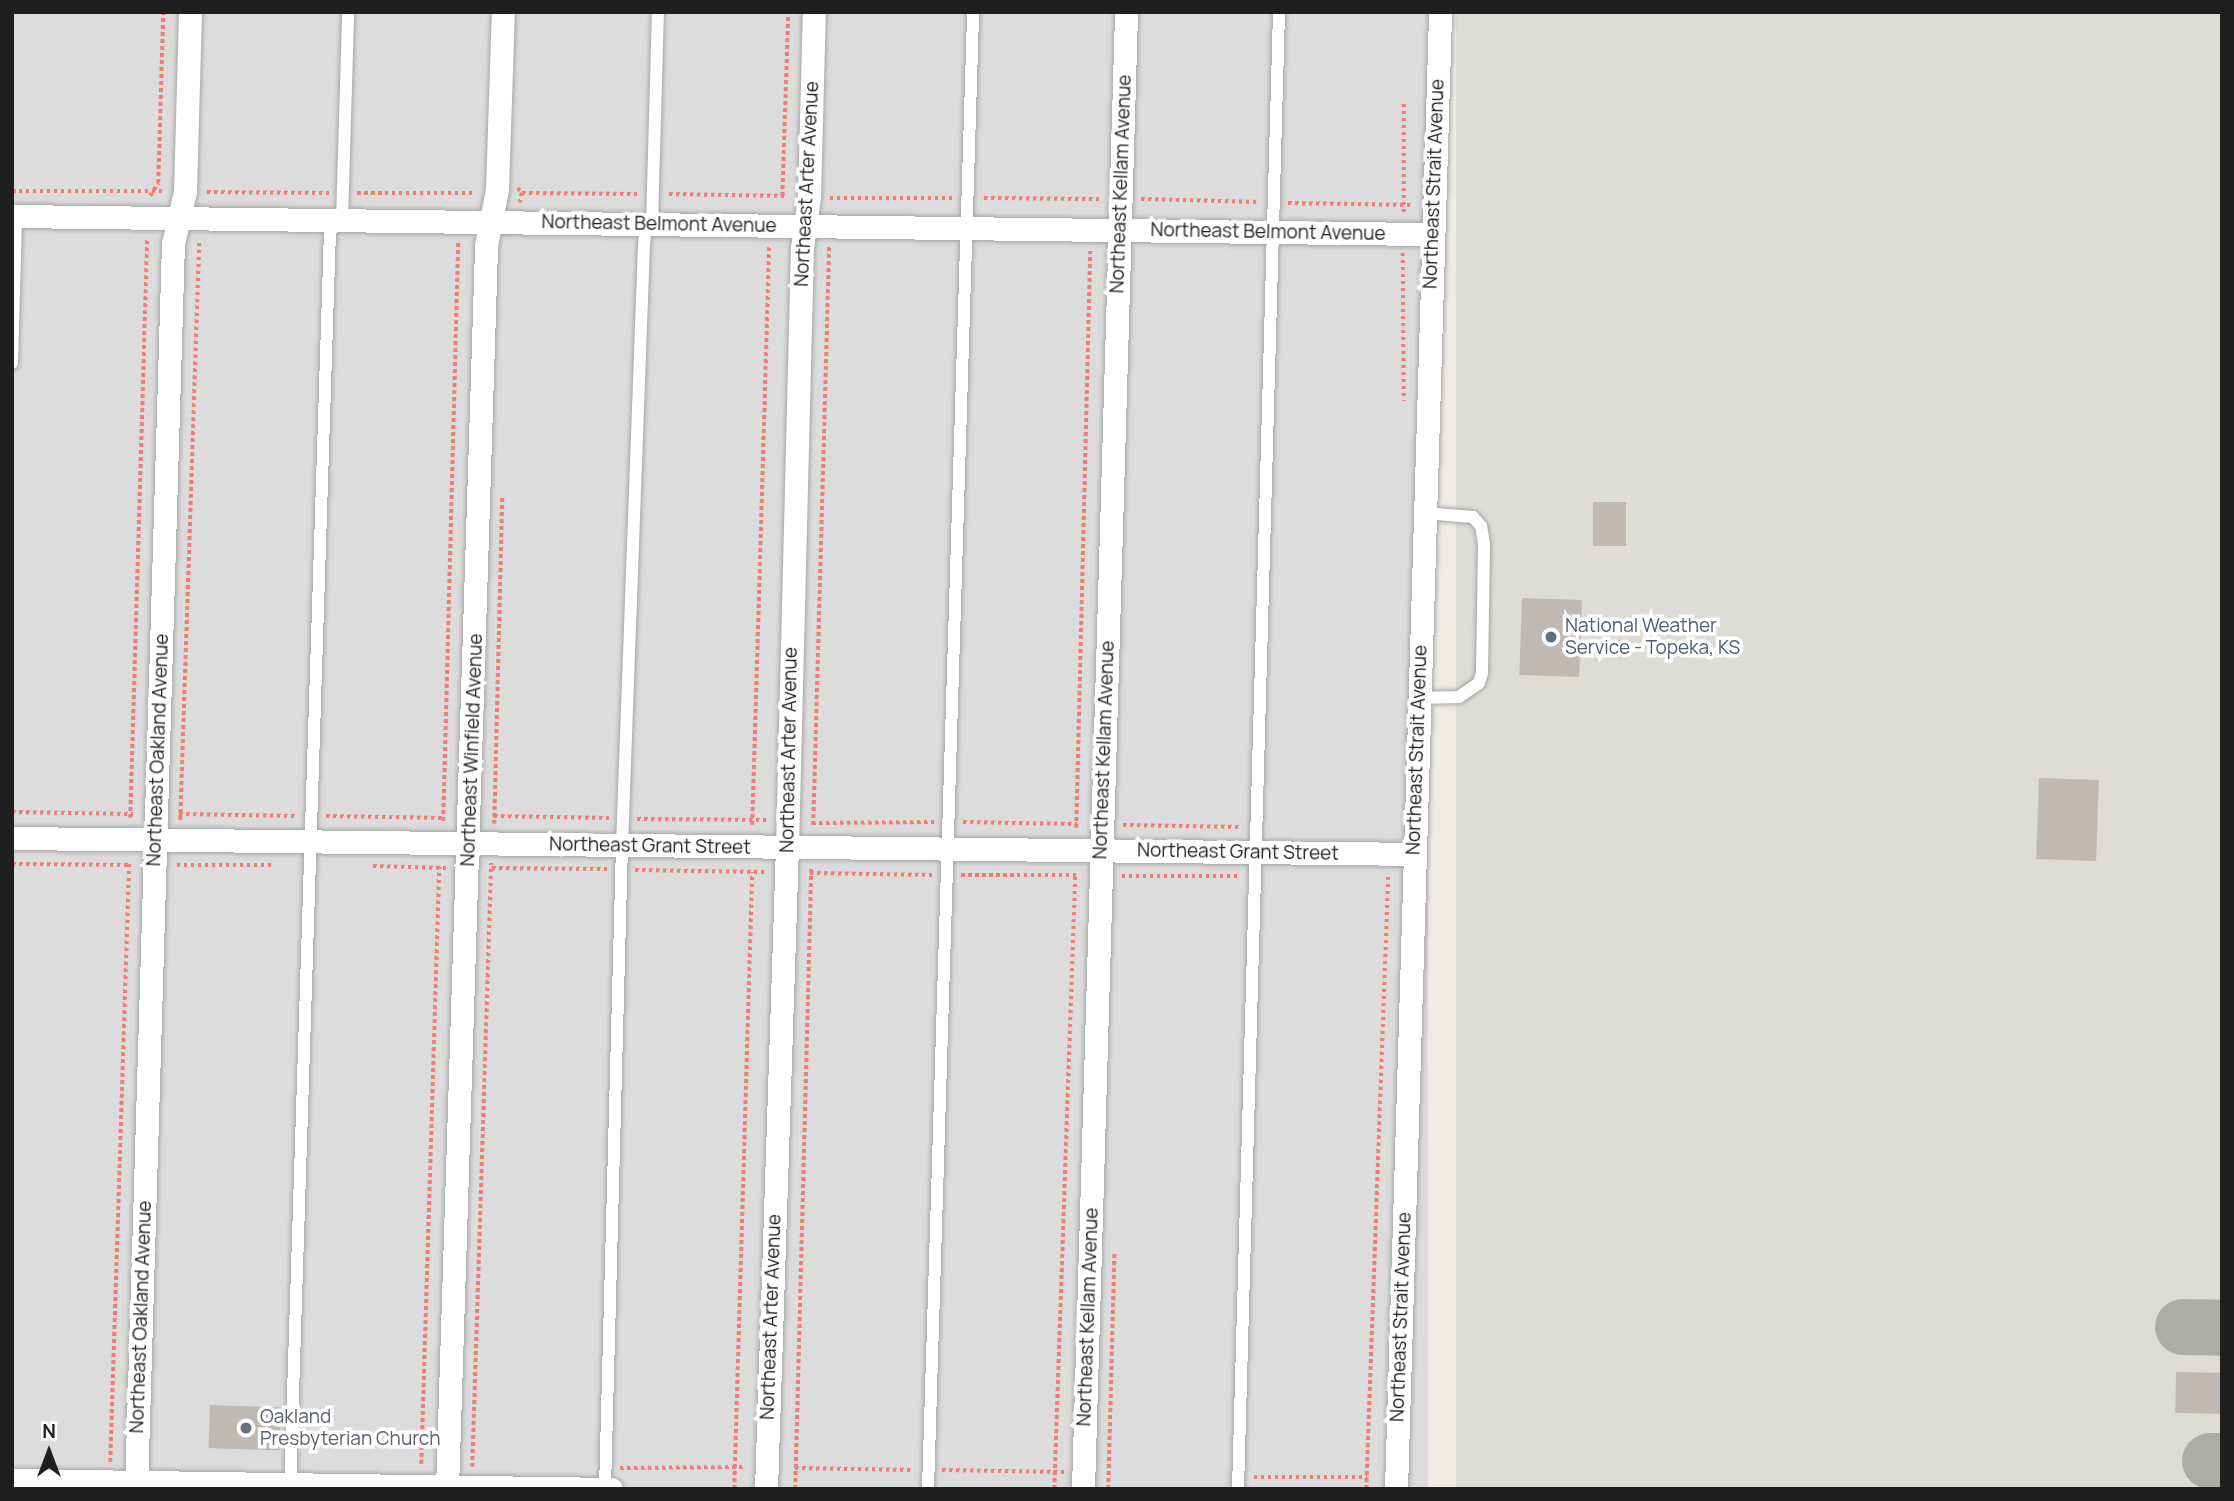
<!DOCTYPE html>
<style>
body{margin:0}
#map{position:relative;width:2234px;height:1501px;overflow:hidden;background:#efece5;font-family:Manrope,sans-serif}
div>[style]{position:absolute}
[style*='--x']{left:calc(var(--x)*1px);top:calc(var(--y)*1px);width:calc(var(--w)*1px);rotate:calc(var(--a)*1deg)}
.residential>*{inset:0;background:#dddcdc;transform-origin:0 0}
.airport>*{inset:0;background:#dedcd7;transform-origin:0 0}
.taxiway>*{height:56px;margin:-28px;padding:0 28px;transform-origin:28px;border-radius:28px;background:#aeaca9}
.building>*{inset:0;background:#c0b8b2;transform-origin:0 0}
.path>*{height:3.5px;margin-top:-1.75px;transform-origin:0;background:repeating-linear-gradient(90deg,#f47d71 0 3.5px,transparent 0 7px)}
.roads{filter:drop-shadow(0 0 2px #a6a6a6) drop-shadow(0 0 2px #a6a6a6)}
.service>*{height:12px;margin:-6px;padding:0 6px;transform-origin:6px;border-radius:6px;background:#fff}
.minor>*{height:23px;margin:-11.5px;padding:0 11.5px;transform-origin:11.5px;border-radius:11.5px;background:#fff}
.dots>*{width:19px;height:19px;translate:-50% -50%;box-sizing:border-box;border:4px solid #fff;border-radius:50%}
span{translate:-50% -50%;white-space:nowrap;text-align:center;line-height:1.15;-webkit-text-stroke:7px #fff;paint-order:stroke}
.street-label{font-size:19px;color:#1f1f1f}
.service-label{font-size:19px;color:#4e5e75}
.left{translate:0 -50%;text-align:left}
.worship-label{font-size:19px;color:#5b616d}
.frame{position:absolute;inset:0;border:14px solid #1f1f1f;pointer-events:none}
.north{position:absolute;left:14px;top:1417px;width:70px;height:70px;-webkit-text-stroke:5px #fff;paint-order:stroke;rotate:0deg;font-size:19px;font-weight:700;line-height:28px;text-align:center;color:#1f1f1f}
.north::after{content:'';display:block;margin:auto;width:24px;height:32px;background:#1f1f1f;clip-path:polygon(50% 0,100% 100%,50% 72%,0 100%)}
</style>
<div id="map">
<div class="residential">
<div style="left:12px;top:12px;width:1416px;height:1477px"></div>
</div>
<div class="airport">
<div style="left:1456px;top:12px;width:766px;height:1478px"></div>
</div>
<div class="taxiway">
<div style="--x:2183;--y:1327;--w:39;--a:1"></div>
<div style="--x:2210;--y:1461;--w:12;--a:0"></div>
</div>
<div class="building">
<div style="left:1593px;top:502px;width:33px;height:44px"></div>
<div style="left:1522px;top:598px;width:60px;height:77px;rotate:2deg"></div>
<div style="left:2039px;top:778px;width:60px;height:81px;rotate:2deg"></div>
<div style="left:2176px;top:1372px;width:46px;height:41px;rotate:1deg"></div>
<div style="left:210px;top:1405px;width:71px;height:43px;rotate:2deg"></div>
</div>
<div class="path">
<div style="--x:1404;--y:104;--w:109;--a:90"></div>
<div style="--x:518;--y:188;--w:6;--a:51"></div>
<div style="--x:522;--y:193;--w:10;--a:101"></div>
<div style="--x:12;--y:191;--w:152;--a:0"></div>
<div style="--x:207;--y:192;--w:122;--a:0.5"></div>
<div style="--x:357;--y:193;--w:119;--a:0"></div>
<div style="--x:522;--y:193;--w:115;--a:0.5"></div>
<div style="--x:669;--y:194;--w:118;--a:1"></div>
<div style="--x:150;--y:196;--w:15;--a:-58"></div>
<div style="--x:158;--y:183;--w:171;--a:-88.3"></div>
<div style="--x:782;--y:196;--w:184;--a:-88.1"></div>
<div style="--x:830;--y:198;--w:122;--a:0"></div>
<div style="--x:984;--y:198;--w:115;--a:0.5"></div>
<div style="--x:1141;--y:199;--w:118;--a:1.5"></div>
<div style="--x:1288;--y:203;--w:125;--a:0.9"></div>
<div style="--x:1403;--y:253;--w:148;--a:89.6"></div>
<div style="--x:12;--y:812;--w:121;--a:0.9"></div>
<div style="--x:179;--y:814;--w:118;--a:1"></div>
<div style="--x:326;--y:816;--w:118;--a:1"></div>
<div style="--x:494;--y:816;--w:115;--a:1"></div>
<div style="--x:130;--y:818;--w:580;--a:-88.32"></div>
<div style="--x:637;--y:819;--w:129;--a:0.4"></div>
<div style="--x:180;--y:820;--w:580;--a:-88.12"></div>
<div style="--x:443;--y:821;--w:580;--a:-88.52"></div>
<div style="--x:963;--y:822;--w:114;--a:1"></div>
<div style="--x:812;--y:823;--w:122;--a:-0.5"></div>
<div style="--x:494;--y:824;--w:328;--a:-88.6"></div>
<div style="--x:752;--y:825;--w:580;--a:-88.32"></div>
<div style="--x:813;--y:825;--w:580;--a:-88.42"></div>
<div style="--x:1123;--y:825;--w:119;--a:1"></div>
<div style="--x:1076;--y:828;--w:577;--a:-88.61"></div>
<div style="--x:12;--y:864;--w:119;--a:0.5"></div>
<div style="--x:177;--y:865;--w:97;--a:0"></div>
<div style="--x:373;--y:866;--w:73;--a:1.6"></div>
<div style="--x:492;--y:868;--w:115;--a:0.5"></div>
<div style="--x:635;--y:870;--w:129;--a:0.9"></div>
<div style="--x:810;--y:873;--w:122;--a:0.9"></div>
<div style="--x:961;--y:875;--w:118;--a:0"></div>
<div style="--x:1122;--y:876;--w:118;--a:0"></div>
<div style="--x:110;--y:1462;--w:601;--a:-88.19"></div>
<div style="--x:421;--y:1464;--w:597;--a:-88.27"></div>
<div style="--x:472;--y:1467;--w:604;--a:-88.2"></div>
<div style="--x:620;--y:1468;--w:126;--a:-0.5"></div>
<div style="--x:795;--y:1468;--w:119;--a:1"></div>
<div style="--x:942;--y:1470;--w:122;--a:0.9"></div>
<div style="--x:1254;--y:1477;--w:113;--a:0"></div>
<div style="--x:734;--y:1489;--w:617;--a:-88.33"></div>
<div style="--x:795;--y:1489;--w:621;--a:-88.52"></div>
<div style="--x:1054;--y:1489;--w:615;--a:-88.04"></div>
<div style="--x:1108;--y:1489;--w:236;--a:-88.5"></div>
<div style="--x:1366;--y:1489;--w:616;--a:-87.95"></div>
</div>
<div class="roads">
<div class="service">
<div style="--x:12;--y:363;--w:147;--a:-88.4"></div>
<div style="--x:1419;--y:698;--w:40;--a:-1.4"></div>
<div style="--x:1459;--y:697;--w:24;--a:-35"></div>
<div style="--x:1479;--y:683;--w:10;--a:-73"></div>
<div style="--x:1482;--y:673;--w:129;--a:-89.1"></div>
<div style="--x:1484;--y:544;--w:18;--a:-99"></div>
<div style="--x:1481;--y:526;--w:12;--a:-132"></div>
<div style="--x:1473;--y:517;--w:49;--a:-175.3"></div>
<div style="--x:290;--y:1489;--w:1259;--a:-88.18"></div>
<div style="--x:330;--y:231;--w:16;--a:-43"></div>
<div style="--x:342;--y:220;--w:208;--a:-88.3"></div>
<div style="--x:605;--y:1489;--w:644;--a:-88.49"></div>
<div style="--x:622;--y:845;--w:600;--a:-87.9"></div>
<div style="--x:644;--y:245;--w:11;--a:-85"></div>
<div style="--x:645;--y:234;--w:12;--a:-55"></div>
<div style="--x:652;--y:224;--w:212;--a:-88.4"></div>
<div style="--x:928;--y:1489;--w:1478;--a:-88.25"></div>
<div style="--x:1238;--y:1489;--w:1478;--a:-88.41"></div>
</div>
<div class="minor">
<div style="--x:12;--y:216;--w:1421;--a:0.73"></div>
<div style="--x:12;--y:838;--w:1402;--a:0.65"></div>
<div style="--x:12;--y:1480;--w:599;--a:0.86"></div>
<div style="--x:136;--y:1489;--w:1246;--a:-88.3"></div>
<div style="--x:173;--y:244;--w:54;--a:-77.2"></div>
<div style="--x:185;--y:191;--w:179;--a:-88.4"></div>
<div style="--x:447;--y:1489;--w:1244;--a:-88.2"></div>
<div style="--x:486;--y:246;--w:58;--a:-79.1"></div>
<div style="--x:497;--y:189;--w:177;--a:-88.1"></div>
<div style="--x:766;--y:1489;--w:642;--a:-88.13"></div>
<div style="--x:787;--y:847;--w:599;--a:-88.57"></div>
<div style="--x:802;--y:248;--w:51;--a:-82.2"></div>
<div style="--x:809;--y:197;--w:185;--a:-88.5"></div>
<div style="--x:1083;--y:1489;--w:1478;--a:-88.33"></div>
<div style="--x:1396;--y:1489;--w:1478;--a:-88.29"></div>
</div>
</div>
<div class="dots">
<div style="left:1551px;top:637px;background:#5c6f8a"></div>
<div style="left:246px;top:1428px;background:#6b7280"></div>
</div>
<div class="street-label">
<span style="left:807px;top:184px;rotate:-87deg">Northeast Arter Avenue</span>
<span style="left:1121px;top:184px;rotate:-88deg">Northeast Kellam Avenue</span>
<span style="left:1434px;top:184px;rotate:-88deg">Northeast Strait Avenue</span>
<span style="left:659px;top:224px;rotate:1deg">Northeast Belmont Avenue</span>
<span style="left:1268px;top:232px;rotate:1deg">Northeast Belmont Avenue</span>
<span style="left:158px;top:750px;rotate:-88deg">Northeast Oakland Avenue</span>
<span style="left:472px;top:750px;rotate:-88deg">Northeast Winfield Avenue</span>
<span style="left:789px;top:750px;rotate:-89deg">Northeast Arter Avenue</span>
<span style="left:1104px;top:750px;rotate:-88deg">Northeast Kellam Avenue</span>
<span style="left:1417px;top:750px;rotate:-88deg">Northeast Strait Avenue</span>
<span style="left:650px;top:846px;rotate:1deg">Northeast Grant Street</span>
<span style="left:1238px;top:852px;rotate:1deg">Northeast Grant Street</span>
<span style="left:141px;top:1317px;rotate:-88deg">Northeast Oakland Avenue</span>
<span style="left:771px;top:1317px;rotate:-88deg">Northeast Arter Avenue</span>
<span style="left:1088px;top:1317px;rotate:-88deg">Northeast Kellam Avenue</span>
<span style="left:1401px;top:1317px;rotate:-88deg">Northeast Strait Avenue</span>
</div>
<div class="service-label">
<span class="left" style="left:1565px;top:637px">National Weather<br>Service - Topeka, KS</span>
</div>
<div class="worship-label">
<span class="left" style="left:260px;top:1428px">Oakland<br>Presbyterian Church</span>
</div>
<div class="frame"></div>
<div class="north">N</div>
</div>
